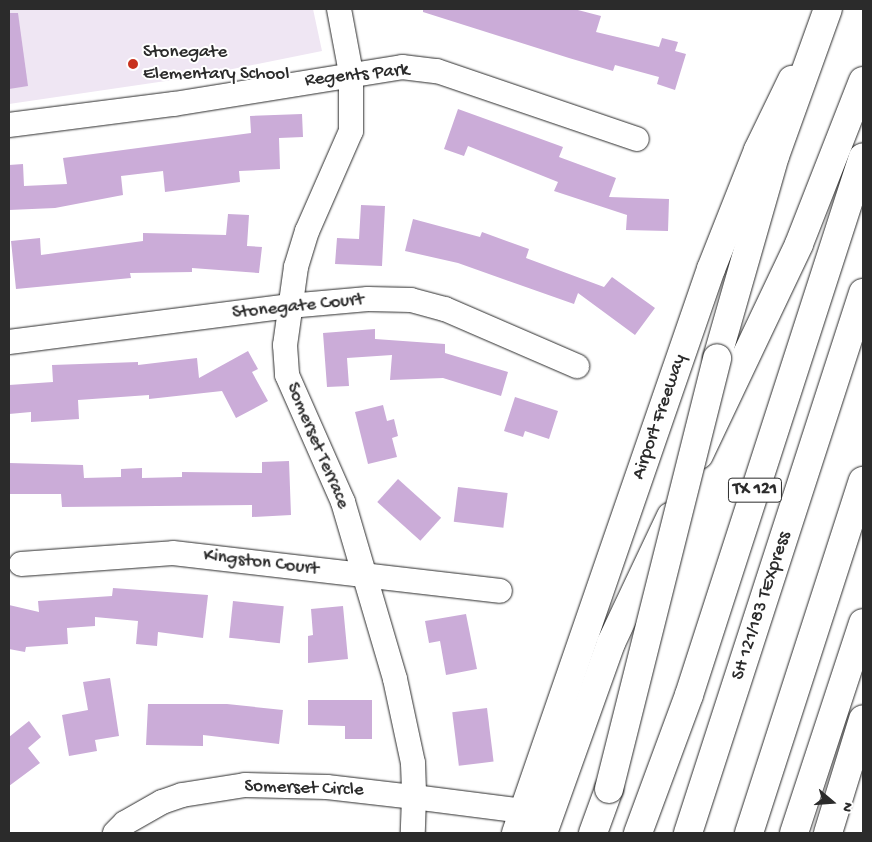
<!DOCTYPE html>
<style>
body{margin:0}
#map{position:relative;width:872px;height:842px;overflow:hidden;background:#fff;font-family:"Gochi Hand",sans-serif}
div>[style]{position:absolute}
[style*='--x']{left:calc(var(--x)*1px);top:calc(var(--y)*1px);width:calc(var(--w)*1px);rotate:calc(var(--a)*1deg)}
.built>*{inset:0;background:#efe6f3}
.building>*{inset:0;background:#cbacd8;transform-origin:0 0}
.roads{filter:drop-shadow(0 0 1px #2b2b2b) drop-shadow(0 0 1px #2b2b2b)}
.minor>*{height:24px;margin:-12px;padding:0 12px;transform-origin:12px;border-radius:12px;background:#fff}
.major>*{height:28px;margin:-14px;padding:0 14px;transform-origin:14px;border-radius:14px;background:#fff}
.highway>*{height:28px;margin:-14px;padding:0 14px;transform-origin:14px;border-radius:14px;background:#fff}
.bridges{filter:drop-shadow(0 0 1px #2b2b2b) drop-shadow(0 0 1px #2b2b2b)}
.highway-bridge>*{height:28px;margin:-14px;padding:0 14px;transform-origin:14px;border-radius:14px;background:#fff}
.dots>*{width:14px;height:14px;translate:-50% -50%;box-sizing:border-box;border:2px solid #fff;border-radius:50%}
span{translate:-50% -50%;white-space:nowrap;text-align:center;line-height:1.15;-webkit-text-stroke:4px #fff;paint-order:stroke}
.shield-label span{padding:1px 4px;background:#fff;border:1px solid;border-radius:4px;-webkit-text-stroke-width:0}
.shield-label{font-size:18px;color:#2b2b2b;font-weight:700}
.poi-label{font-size:19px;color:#2b2b2b}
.left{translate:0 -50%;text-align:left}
.street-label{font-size:19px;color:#2b2b2b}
.frame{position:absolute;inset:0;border:10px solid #2b2b2b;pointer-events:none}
.north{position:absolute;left:807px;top:777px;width:50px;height:50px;-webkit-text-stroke:4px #fff;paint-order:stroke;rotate:108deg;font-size:14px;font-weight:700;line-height:20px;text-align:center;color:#2b2b2b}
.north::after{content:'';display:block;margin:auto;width:18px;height:22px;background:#2b2b2b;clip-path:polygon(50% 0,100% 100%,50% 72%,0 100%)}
</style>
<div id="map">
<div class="built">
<div style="clip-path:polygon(9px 9px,313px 9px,322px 51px,193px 77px,9px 104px)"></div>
</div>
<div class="building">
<div style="clip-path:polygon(423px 9px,574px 9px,601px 16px,596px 32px,659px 47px,662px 38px,678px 42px,675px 51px,686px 54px,675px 90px,657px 84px,659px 77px,615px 65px,613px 71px,569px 58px,423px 12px)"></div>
<div style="clip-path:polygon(9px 13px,18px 13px,28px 86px,9px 89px)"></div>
<div style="clip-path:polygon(458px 109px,563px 147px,559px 157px,616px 178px,609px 197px,669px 199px,668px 231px,626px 230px,627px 215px,554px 191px,558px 182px,468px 146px,464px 156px,444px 149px)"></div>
<div style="clip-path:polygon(302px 114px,303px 137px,279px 138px,280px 169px,239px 171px,240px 182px,165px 192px,163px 171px,121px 176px,123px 195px,55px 208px,9px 210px,9px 165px,23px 164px,24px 186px,67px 184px,63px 158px,251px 133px,250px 116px)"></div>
<div style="clip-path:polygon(361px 205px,385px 206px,382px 266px,335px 264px,337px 238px,359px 239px)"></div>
<div style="clip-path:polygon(228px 214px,249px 215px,247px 246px,262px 247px,259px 273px,192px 268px,192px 272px,130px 273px,131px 278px,16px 289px,11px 241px,40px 238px,41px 255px,143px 241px,143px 233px,226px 235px)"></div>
<div style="clip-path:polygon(413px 219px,480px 237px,482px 232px,529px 249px,526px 258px,604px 287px,612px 277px,655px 308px,635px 335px,578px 293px,574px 304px,458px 263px,405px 251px)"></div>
<div style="clip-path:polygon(375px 329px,375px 339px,445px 344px,445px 353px,508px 372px,501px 396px,443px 378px,390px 380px,392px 355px,347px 358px,349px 386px,327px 387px,323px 333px)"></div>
<div style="clip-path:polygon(248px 351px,258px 369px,252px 372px,268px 401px,236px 418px,222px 391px,149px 399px,149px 395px,78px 400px,79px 419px,31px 422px,31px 412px,9px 414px,9px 385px,53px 382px,52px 365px,138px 362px,138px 365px,197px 358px,199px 378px)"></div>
<div style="clip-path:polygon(515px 397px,558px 411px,549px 439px,525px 431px,523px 437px,504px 431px)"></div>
<div style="clip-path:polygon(383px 405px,387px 421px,394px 419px,398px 436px,392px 438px,397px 457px,368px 464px,355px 412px)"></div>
<div style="clip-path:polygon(289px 461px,291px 515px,252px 517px,252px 505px,62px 507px,61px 494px,9px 494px,9px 463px,83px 465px,84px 478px,121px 477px,121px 469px,142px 468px,142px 478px,182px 477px,182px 472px,262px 473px,262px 462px)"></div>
<div style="left:398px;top:479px;width:58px;height:31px;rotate:42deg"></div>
<div style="left:458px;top:487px;width:50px;height:35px;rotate:7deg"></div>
<div style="clip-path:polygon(113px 588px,208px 595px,203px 638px,158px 632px,157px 646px,136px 644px,138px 621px,95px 617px,95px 626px,67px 628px,68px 644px,26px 647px,25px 652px,9px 649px,9px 605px,39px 612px,38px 601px,112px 596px)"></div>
<div style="left:233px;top:601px;width:51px;height:37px;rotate:6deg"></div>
<div style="clip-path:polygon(343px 606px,348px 659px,308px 663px,308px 636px,313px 635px,311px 609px)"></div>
<div style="clip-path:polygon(466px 614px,477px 669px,446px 675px,440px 641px,429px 643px,425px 621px)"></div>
<div style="clip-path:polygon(110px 678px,119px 736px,95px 740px,97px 751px,69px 756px,62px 715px,88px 710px,83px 682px)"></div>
<div style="clip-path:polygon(308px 700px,372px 700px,372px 739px,345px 739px,345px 726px,308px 725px)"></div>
<div style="clip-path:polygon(148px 704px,227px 704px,283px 710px,279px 744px,203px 735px,203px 746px,146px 745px)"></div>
<div style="left:487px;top:708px;width:54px;height:35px;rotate:83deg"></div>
<div style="clip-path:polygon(29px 721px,41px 737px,28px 748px,40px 763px,9px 786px,9px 737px)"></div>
</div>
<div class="roads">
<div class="minor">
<div style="--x:339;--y:9;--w:65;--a:79.4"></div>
<div style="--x:351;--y:73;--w:58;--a:90"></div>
<div style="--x:351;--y:131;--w:109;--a:113.7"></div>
<div style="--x:307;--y:231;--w:38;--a:107"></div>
<div style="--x:296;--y:267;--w:79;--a:98"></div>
<div style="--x:285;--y:345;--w:30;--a:86"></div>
<div style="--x:287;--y:375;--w:139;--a:66.2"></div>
<div style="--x:343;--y:502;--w:184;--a:73.6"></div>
<div style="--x:395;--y:679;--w:86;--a:77.9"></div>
<div style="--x:413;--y:763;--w:34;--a:88"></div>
<div style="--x:414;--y:797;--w:110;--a:7.3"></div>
<div style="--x:9;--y:125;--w:166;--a:-7.3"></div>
<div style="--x:174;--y:104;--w:231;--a:-9.2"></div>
<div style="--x:402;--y:67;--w:35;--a:7"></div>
<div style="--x:437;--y:71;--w:211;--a:18.8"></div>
<div style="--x:9;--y:342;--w:282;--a:-7.3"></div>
<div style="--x:289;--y:306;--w:79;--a:-5.1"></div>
<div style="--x:368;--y:299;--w:43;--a:1.3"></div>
<div style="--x:411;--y:300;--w:35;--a:15"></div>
<div style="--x:445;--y:309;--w:144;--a:23.4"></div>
<div style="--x:21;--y:564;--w:152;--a:-4.1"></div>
<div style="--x:173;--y:553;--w:329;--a:6.6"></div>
<div style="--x:115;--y:833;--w:14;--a:-45"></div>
<div style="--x:125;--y:823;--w:43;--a:-29.6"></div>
<div style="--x:162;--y:802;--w:21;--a:-19"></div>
<div style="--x:182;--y:795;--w:64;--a:-9"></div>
<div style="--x:245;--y:785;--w:82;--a:1.4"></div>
<div style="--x:327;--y:787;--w:88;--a:6.6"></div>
<div style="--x:414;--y:797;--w:36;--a:92"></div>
</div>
<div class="major">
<div style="--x:516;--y:833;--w:597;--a:-70.93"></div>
<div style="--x:711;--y:269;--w:128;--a:-68.4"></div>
<div style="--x:758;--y:150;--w:78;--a:-64.1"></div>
</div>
<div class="highway">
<div style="--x:717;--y:358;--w:210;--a:-74"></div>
<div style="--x:775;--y:156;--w:156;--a:-70.2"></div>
<div style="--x:699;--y:455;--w:233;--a:-64.6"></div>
<div style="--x:799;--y:244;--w:175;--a:-68.6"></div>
<div style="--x:543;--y:833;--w:202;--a:-70.3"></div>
<div style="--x:611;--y:643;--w:140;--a:-64.7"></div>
<div style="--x:593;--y:833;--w:47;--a:-70"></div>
<div style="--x:638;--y:833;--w:147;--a:-69.7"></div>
<div style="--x:689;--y:695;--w:565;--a:-72.08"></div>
<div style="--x:688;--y:833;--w:568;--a:-72.04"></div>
<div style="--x:749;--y:833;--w:370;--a:-72.1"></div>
<div style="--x:794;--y:833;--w:221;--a:-71.8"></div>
<div style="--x:828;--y:833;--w:119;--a:-72.9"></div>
</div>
</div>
<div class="bridges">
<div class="highway-bridge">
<div style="--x:609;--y:789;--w:444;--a:-75.9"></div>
</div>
</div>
<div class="dots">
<div style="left:133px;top:64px;background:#c8321e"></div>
</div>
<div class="shield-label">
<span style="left:755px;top:490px">TX 121</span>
</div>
<div class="poi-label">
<span class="left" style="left:143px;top:64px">Stonegate<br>Elementary School</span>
</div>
<div class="street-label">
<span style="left:357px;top:76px;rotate:-6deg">Regents Park</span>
<span style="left:298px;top:307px;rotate:-6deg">Stonegate Court</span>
<span style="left:660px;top:417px;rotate:-71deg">Airport Freeway</span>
<span style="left:317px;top:446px;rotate:67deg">Somerset Terrace</span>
<span style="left:261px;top:563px;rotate:7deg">Kingston Court</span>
<span style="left:762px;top:606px;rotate:-72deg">SH 121/183 TEXpress</span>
<span style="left:304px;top:789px;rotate:2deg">Somerset Circle</span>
</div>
<div class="frame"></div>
<div class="north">N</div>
</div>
